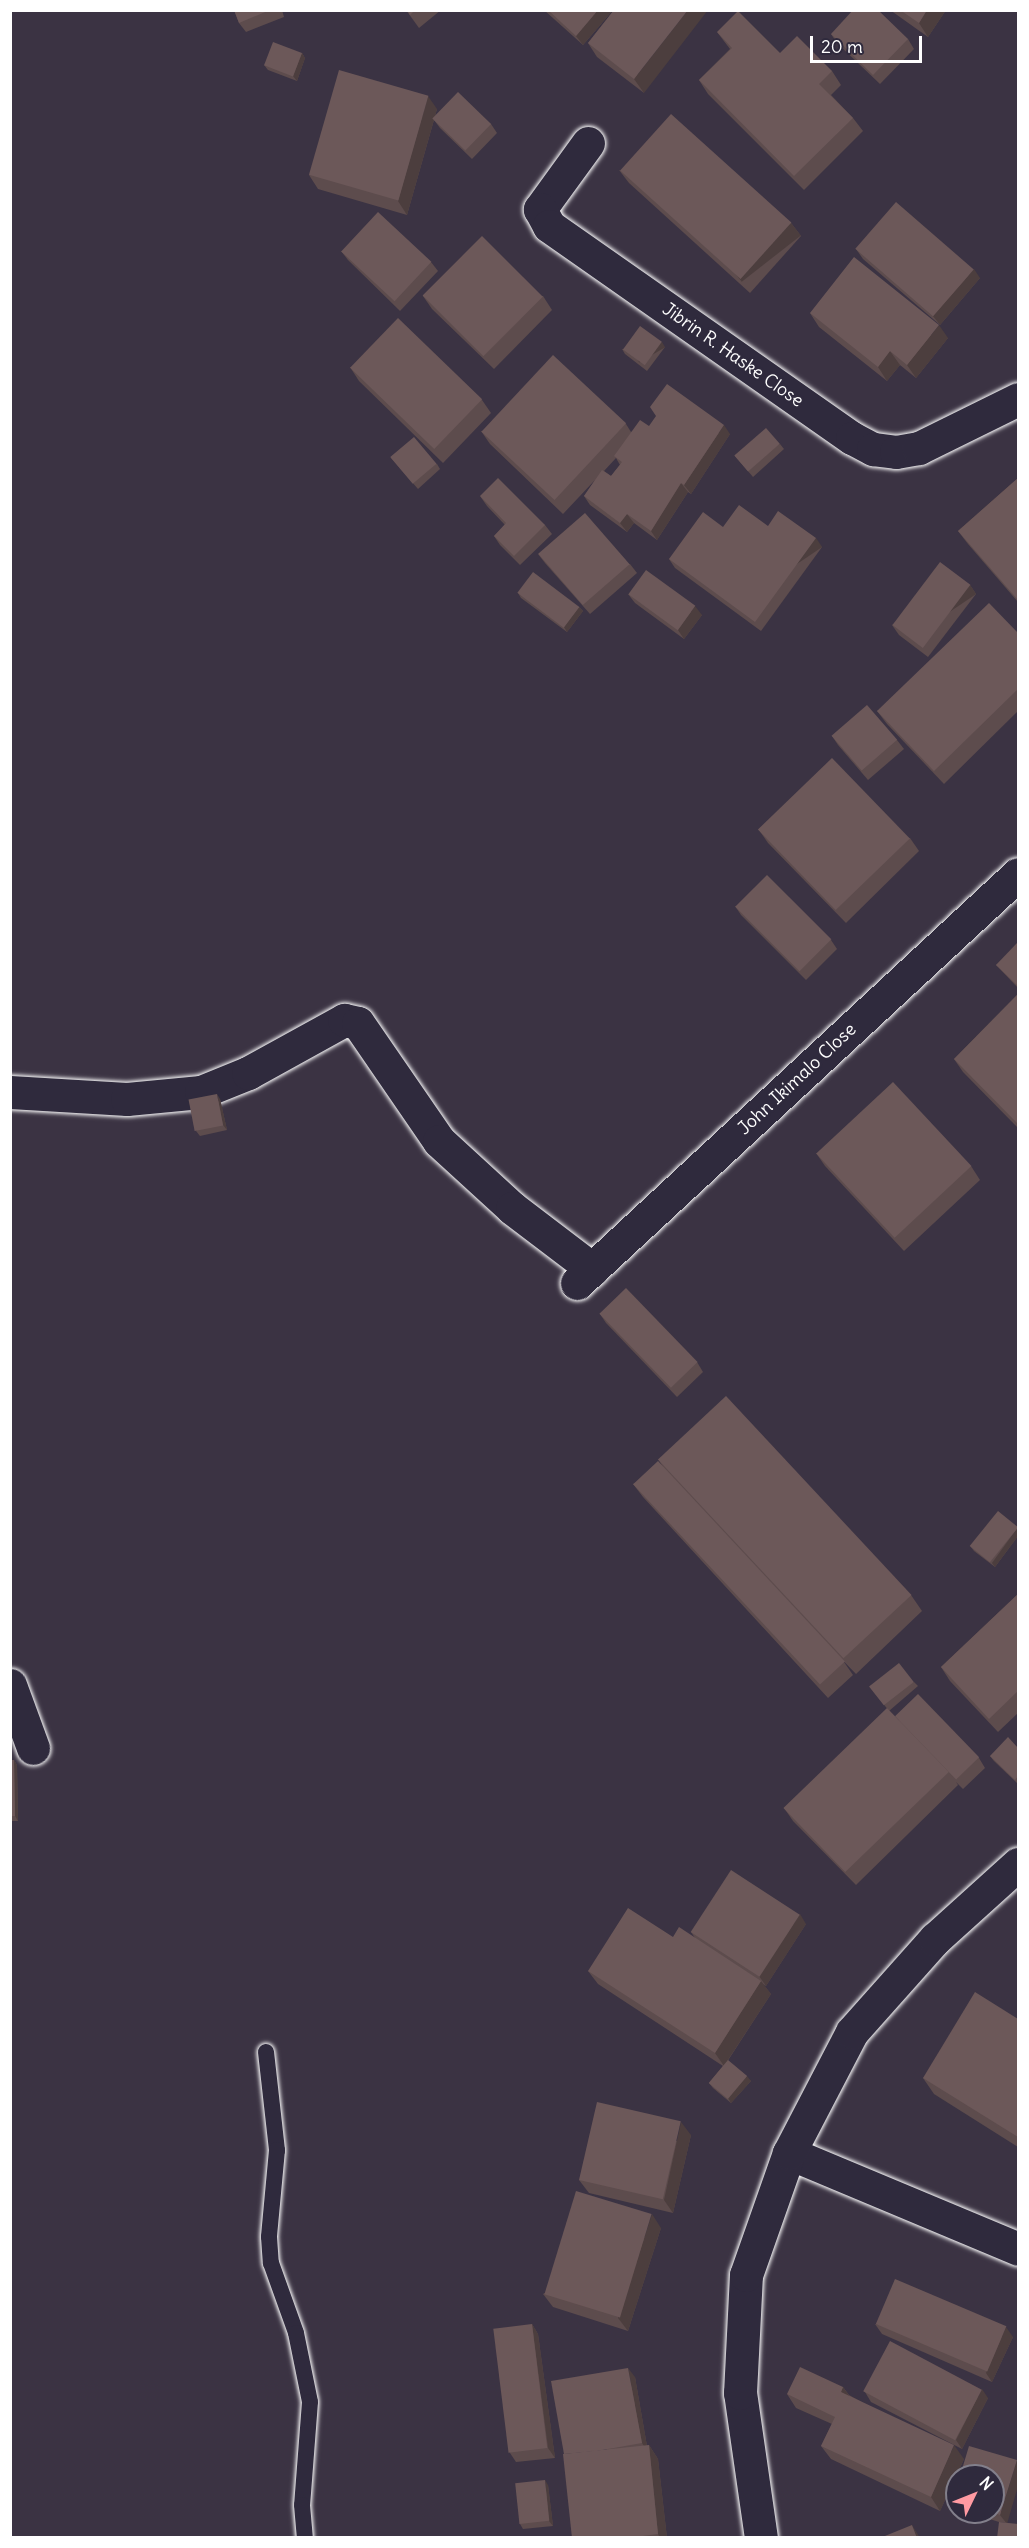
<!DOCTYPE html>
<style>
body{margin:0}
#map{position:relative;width:1029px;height:2548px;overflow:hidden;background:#3b3343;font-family:Delius,sans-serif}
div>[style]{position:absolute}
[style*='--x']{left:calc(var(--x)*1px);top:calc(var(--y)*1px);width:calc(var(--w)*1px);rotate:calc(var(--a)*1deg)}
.roads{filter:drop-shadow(0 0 2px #fff) drop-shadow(0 0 2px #fff)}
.lane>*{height:16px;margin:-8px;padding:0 8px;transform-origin:8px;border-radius:8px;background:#2f2a3d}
.street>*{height:33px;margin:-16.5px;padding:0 16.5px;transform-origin:16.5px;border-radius:16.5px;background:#2f2a3d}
.wall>*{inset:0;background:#5d4c4d}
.shaded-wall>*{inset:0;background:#4c3e3e;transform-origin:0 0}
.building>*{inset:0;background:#6c5859;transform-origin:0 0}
span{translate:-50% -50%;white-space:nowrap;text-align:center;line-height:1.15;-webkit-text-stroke:5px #2f2a3d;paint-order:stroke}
.street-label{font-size:18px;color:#fff}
.frame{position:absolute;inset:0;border:12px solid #fff;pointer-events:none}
.north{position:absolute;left:945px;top:2464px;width:60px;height:60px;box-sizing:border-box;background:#2f2a3d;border:2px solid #827f8b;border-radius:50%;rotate:47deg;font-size:16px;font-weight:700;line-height:24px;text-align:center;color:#fff}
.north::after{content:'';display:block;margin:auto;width:21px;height:27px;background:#ff9aa2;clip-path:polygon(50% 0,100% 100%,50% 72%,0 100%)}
.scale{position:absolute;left:810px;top:36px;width:112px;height:27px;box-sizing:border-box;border:3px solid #fff;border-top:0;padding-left:8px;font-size:18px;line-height:21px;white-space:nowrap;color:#fff;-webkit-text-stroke:4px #2f2a3d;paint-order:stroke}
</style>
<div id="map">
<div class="roads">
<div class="lane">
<div style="--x:266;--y:2052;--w:99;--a:83.6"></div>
<div style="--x:277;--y:2150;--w:87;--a:95.3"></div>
<div style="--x:269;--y:2237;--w:26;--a:86"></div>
<div style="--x:271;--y:2263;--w:74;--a:70.3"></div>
<div style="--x:296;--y:2333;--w:70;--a:78.5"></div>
<div style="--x:310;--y:2402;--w:103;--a:94.4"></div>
<div style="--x:302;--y:2505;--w:33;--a:85"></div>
</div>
<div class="street">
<div style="--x:588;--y:143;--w:82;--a:126"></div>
<div style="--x:540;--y:209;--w:19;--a:62"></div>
<div style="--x:549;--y:226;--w:370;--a:35"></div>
<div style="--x:852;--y:438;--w:24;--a:28"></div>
<div style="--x:873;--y:449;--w:23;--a:7"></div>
<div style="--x:896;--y:452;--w:23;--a:-10"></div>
<div style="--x:919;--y:448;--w:110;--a:-26.3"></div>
<div style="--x:10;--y:1092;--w:117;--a:3.4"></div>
<div style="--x:127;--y:1099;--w:74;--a:-5.4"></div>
<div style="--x:201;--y:1092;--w:51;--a:-22"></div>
<div style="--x:248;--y:1073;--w:110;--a:-28.9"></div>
<div style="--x:344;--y:1020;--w:14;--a:12"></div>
<div style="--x:358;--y:1023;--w:143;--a:55.5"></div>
<div style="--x:439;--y:1141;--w:99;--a:42.5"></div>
<div style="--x:512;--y:1208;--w:101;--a:37.3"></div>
<div style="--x:577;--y:1283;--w:601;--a:-42.84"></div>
<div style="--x:10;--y:1685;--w:67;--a:69.9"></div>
<div style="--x:789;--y:2153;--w:248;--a:22.7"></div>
<div style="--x:761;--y:2538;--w:147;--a:-98.2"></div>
<div style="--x:740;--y:2393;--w:118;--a:-87.1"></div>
<div style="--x:746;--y:2275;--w:129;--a:-70.6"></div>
<div style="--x:789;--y:2153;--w:136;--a:-62.5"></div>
<div style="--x:852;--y:2032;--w:125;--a:-48.3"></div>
<div style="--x:935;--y:1939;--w:112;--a:-42.1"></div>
</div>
</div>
<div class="wall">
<div style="clip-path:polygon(234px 10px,282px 10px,284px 17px,246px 32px,239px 23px)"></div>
<div style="clip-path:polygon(406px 10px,441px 10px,419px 28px)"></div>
<div style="clip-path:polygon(544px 10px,613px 10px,583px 45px)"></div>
<div style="clip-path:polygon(614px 10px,644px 93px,597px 57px,588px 43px)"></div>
<div style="clip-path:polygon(890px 10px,946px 10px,928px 37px)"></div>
<div style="clip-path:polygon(717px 32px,832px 71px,841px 85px,831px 95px,853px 118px,863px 131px,804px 190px,708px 94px,699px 80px,730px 49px)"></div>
<div style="clip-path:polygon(831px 34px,908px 39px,914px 49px,880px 84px,837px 43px)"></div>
<div style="clip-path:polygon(302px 53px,305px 58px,297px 81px,268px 70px,264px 65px)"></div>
<div style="clip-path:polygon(437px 109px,435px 116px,491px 124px,497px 133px,472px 159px,440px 128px,434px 120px,407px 215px,318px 189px,309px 175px)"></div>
<div style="clip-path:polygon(619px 170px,791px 223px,801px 236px,750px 293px,629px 183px)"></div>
<div style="clip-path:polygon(856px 249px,980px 278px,940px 325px,863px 259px)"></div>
<div style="clip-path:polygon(341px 251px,431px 262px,438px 271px,400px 311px,348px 260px)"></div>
<div style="clip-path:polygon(423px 296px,543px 296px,552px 310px,494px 369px,432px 309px)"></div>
<div style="clip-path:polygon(810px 313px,948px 338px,916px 378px,900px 365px,887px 381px,819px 327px)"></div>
<div style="clip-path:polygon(665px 347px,647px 371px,625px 354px,622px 349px)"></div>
<div style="clip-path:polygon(350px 367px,482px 400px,491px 413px,443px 463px,359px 381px)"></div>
<div style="clip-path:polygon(evenodd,626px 424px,631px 432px,649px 426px,730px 434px,691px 494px,688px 492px,657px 540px,634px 523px,627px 532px,590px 505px,584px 496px,595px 480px,563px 514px,490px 444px,481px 431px,626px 424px,616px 458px,620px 465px,611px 476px,604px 471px,616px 458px)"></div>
<div style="clip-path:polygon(780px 444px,784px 449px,753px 477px,735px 456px)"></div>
<div style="clip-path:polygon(391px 458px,437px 464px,440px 469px,418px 489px)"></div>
<div style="clip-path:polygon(1018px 478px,1018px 602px,968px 544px,958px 531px)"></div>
<div style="clip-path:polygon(480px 496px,545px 525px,552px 534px,520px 565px,500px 545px,494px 536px,505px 525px,487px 506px)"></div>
<div style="clip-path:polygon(768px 526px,822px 547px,761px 631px,675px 568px,669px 559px,723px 527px)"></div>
<div style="clip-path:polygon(538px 554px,630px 564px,637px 573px,590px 614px,545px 563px)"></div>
<div style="clip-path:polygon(970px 585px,976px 594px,928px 657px,899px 635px,892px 625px)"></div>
<div style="clip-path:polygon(518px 593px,579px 607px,583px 611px,567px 632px,521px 598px)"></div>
<div style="clip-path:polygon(628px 594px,702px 615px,684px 639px,635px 603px)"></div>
<div style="clip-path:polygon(1018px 633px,1018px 711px,944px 784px,887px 724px,877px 711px)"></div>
<div style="clip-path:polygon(832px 736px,897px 740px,904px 749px,868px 780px,838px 745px)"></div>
<div style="clip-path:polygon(759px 830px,910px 838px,919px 851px,846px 923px,768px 843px)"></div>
<div style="clip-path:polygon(735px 906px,831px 940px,837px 949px,806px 980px,741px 915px)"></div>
<div style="clip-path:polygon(1018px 945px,1018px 988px,1000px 969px,996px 965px)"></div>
<div style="clip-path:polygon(1018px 994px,1018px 1128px,963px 1072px,954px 1059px)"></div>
<div style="clip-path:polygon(220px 1099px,227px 1130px,200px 1136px,196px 1131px)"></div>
<div style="clip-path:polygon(816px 1153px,971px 1166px,980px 1180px,904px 1251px,825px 1166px)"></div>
<div style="clip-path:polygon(600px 1314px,697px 1362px,703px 1372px,677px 1397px,606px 1323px)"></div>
<div style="clip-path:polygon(658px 1459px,911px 1595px,922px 1611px,856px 1674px,827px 1644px,844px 1662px,853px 1675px,828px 1698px,643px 1497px,633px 1484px,663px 1467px)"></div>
<div style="clip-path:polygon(1018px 1527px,1018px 1536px,995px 1567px,974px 1551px,971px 1547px)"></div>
<div style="clip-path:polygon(1018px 1594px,1018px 1713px,998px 1732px,950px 1681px,941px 1667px)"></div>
<div style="clip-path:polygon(914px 1682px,918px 1686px,889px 1711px,870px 1687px)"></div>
<div style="clip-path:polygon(895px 1716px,979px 1758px,985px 1768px,963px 1789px,956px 1782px,958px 1785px,856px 1885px,793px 1821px,784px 1808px,899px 1720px)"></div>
<div style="clip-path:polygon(1018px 1748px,1018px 1784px,994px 1761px,990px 1756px)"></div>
<div style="clip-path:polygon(10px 1760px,14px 1760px,17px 1765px,18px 1821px,10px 1821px)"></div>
<div style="clip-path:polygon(806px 1924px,766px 1986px,763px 1984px,771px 1994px,727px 2062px,751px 2081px,731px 2103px,713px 2088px,709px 2083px,723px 2066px,598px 1984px,588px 1971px,673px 1937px,695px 1938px,691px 1932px)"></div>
<div style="clip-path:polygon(1018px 2019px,1018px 2147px,934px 2094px,923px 2078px)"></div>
<div style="clip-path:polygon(691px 2135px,673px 2213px,589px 2193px,579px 2180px)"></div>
<div style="clip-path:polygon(661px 2228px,628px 2331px,553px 2307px,543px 2294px)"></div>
<div style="clip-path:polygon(532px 2324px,538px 2334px,555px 2458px,516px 2462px,510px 2453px)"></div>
<div style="clip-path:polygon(875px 2324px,1013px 2337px,992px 2382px,882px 2334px)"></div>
<div style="clip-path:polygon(635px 2377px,647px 2446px,649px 2445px,658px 2459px,667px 2538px,572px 2538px)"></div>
<div style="clip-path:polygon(843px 2387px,849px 2395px,964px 2459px,940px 2511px,831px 2459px,821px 2446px,832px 2424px,796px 2408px,787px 2394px)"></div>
<div style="clip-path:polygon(865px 2392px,988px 2398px,962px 2449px,871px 2402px)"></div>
<div style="clip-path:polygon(969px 2446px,1007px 2523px,999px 2522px,968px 2512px,993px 2512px)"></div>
<div style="clip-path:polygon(548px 2485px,553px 2526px,523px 2529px,520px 2524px)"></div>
</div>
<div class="shaded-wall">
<div style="clip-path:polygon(598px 10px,613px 10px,583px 45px,576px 36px)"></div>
<div style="clip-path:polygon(688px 10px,708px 10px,644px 93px,634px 79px)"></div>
<div style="clip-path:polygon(927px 10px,946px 10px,928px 37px,919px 23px)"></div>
<div style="clip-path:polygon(302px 53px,305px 58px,297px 81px,293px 76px)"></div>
<div style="clip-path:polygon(428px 96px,437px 109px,407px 215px,398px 201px)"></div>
<div style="left:791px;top:223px;width:16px;height:75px;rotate:52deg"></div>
<div style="clip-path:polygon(974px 269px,980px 278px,940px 325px,933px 316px)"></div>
<div style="clip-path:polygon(939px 325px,948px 338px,916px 378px,907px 365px)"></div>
<div style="left:662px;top:342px;width:6px;height:30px;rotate:59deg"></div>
<div style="clip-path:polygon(890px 351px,900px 365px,887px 381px,878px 367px)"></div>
<div style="clip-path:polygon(724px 425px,730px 434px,691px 494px,684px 485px)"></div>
<div style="clip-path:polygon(681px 483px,688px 492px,657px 540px,651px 531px)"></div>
<div style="clip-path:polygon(627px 514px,634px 523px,627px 532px,620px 523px)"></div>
<div style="left:816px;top:538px;width:11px;height:104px;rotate:56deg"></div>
<div style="left:970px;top:585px;width:11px;height:79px;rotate:56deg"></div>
<div style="clip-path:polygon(695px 606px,702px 615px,684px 639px,678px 630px)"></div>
<div style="clip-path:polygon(579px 607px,583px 611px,567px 632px,564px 627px)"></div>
<div style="clip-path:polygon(217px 1094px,220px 1099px,227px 1130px,223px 1125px)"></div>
<div style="clip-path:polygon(1018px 1527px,1018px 1536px,995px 1567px,992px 1563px)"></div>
<div style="clip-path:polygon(14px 1760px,17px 1765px,18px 1821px,15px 1816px)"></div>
<div style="clip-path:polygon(800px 1914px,806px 1924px,766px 1986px,759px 1976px)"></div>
<div style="clip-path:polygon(761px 1981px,771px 1994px,724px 2066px,715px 2053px)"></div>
<div style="clip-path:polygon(747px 2076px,751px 2081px,731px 2103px,728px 2098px)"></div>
<div style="clip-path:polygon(681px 2122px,691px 2135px,673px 2213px,664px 2200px)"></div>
<div style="clip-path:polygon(652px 2214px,661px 2228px,628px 2331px,618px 2318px)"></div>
<div style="clip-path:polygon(532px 2324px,538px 2334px,555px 2458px,548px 2448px)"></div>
<div style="clip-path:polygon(1006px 2327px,1013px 2337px,992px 2382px,986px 2373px)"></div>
<div style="clip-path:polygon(628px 2368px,635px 2377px,648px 2452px,642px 2443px)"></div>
<div style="clip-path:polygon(843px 2387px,853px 2401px,841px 2392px)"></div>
<div style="clip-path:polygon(982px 2389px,988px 2398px,962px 2449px,956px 2440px)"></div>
<div style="clip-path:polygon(649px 2445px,658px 2459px,667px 2538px,660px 2538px,658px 2534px)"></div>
<div style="clip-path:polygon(954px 2445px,964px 2459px,940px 2511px,931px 2497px)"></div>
<div style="clip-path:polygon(1017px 2460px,1018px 2462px,1018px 2486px,1007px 2524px,1000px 2515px)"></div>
<div style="clip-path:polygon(545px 2480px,548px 2485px,553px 2526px,549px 2521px)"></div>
<div style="clip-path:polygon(912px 2525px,920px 2538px,917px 2538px)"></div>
</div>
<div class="building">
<div style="clip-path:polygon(234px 10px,270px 10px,239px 23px)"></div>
<div style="clip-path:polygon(407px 10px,415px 10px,410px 15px)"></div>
<div style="clip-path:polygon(548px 10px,598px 10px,576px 36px)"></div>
<div style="clip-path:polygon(614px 10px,688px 10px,634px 79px,588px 43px)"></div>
<div style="clip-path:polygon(853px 10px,878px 10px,908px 39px,873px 75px,831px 34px)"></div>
<div style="clip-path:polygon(900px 10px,927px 10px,919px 23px)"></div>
<div style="clip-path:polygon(738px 11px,780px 53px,797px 36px,832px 71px,819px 84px,853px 118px,794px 176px,699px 80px,732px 48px,717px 32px)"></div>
<div style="left:273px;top:42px;width:31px;height:25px;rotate:21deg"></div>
<div style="left:339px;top:70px;width:93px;height:109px;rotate:16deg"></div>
<div style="left:458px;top:92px;width:46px;height:37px;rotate:44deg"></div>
<div style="left:671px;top:114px;width:162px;height:76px;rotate:42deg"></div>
<div style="left:896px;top:202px;width:103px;height:62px;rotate:41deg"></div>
<div style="left:378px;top:212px;width:73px;height:54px;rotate:43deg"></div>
<div style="left:482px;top:236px;width:86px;height:84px;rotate:45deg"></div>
<div style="clip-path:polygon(854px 257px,939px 325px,907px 365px,890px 351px,878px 367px,810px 313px)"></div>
<div style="left:398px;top:318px;width:117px;height:69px;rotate:44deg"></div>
<div style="left:640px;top:326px;width:27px;height:29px;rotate:36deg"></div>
<div style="left:553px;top:355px;width:100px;height:105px;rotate:43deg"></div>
<div style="clip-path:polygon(667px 384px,724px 425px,684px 485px,681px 483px,651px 531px,627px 514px,620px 523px,584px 496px,602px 470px,611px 476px,622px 462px,614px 456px,640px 420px,649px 426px,656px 416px,650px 407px)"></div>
<div style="left:766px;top:428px;width:21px;height:42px;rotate:49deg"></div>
<div style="left:414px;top:437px;width:35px;height:31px;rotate:50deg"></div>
<div style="clip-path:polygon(498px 478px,545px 525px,514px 556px,494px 536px,506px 523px,480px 496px)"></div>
<div style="clip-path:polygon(1018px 478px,1018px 600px,958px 531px)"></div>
<div style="clip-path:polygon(739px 505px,768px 526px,778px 511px,816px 538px,755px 622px,669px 559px,703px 512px,723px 527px)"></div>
<div style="left:585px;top:513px;width:68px;height:62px;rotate:49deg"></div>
<div style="left:940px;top:562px;width:38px;height:79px;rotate:37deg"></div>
<div style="left:646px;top:570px;width:61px;height:30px;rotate:36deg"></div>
<div style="left:533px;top:572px;width:58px;height:26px;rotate:37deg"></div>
<div style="clip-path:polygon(989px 603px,1018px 633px,1018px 689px,934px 771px,877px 711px)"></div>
<div style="left:867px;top:705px;width:46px;height:47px;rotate:49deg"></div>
<div style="left:832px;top:758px;width:112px;height:103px;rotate:46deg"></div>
<div style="left:767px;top:875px;width:91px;height:45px;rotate:45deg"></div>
<div style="clip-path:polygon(1017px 943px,1018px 945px,1018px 986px,996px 965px)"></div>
<div style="clip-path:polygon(1018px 994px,1018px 1124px,954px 1059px)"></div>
<div style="left:893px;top:1082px;width:115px;height:105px;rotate:47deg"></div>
<div style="left:217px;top:1094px;width:32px;height:29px;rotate:79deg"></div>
<div style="left:626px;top:1288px;width:103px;height:37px;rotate:46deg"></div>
<div style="left:726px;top:1396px;width:272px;height:93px;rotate:47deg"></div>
<div style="left:658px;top:1461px;width:274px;height:34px;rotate:47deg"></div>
<div style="left:998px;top:1511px;width:26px;height:45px;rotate:39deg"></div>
<div style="clip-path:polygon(1018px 1594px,1018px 1691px,989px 1719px,941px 1667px)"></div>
<div style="left:899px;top:1663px;width:24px;height:38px;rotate:52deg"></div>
<div style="left:918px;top:1694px;width:88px;height:32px;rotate:46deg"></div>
<div style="left:887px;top:1708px;width:89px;height:144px;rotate:46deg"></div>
<div style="clip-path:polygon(1008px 1737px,1018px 1748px,1018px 1776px,1015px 1780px,990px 1756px)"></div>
<div style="clip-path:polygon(10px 1760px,14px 1760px,15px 1816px,10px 1816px)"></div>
<div style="left:731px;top:1870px;width:82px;height:74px;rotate:33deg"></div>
<div style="clip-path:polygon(628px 1908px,673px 1937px,679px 1927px,761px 1981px,715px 2053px,588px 1971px)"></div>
<div style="clip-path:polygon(975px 1992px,1018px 2019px,1018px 2137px,923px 2078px)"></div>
<div style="left:728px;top:2060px;width:25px;height:30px;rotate:40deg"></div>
<div style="left:597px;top:2102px;width:86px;height:80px;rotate:13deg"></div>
<div style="left:576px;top:2191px;width:79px;height:108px;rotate:17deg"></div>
<div style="left:895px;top:2279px;width:121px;height:49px;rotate:23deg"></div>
<div style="left:532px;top:2324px;width:125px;height:39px;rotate:83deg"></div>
<div style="left:890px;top:2341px;width:104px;height:57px;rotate:28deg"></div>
<div style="clip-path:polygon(800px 2367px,843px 2387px,841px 2392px,954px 2445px,931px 2497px,821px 2446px,835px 2417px,787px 2394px)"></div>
<div style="clip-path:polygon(628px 2368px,642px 2443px,597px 2451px,564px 2454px,551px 2381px)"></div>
<div style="clip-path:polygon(649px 2445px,658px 2534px,628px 2538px,572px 2538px,563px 2454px)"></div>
<div style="clip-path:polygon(969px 2446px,1017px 2460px,1000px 2515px,992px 2512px,993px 2512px,993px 2476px,960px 2476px)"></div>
<div style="left:545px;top:2480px;width:41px;height:30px;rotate:84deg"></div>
<div style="clip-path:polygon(957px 2486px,957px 2501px,953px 2500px)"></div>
<div style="clip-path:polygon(999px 2522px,1018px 2524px,1018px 2538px,997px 2538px)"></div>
<div style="clip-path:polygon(912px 2525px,917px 2538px,880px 2538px)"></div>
</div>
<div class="street-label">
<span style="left:733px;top:355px;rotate:35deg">Jibrin R. Haske Close</span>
<span style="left:797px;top:1079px;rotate:-43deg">John Ikimalo Close</span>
</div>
<div class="frame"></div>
<div class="north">N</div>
<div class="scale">20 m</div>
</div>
